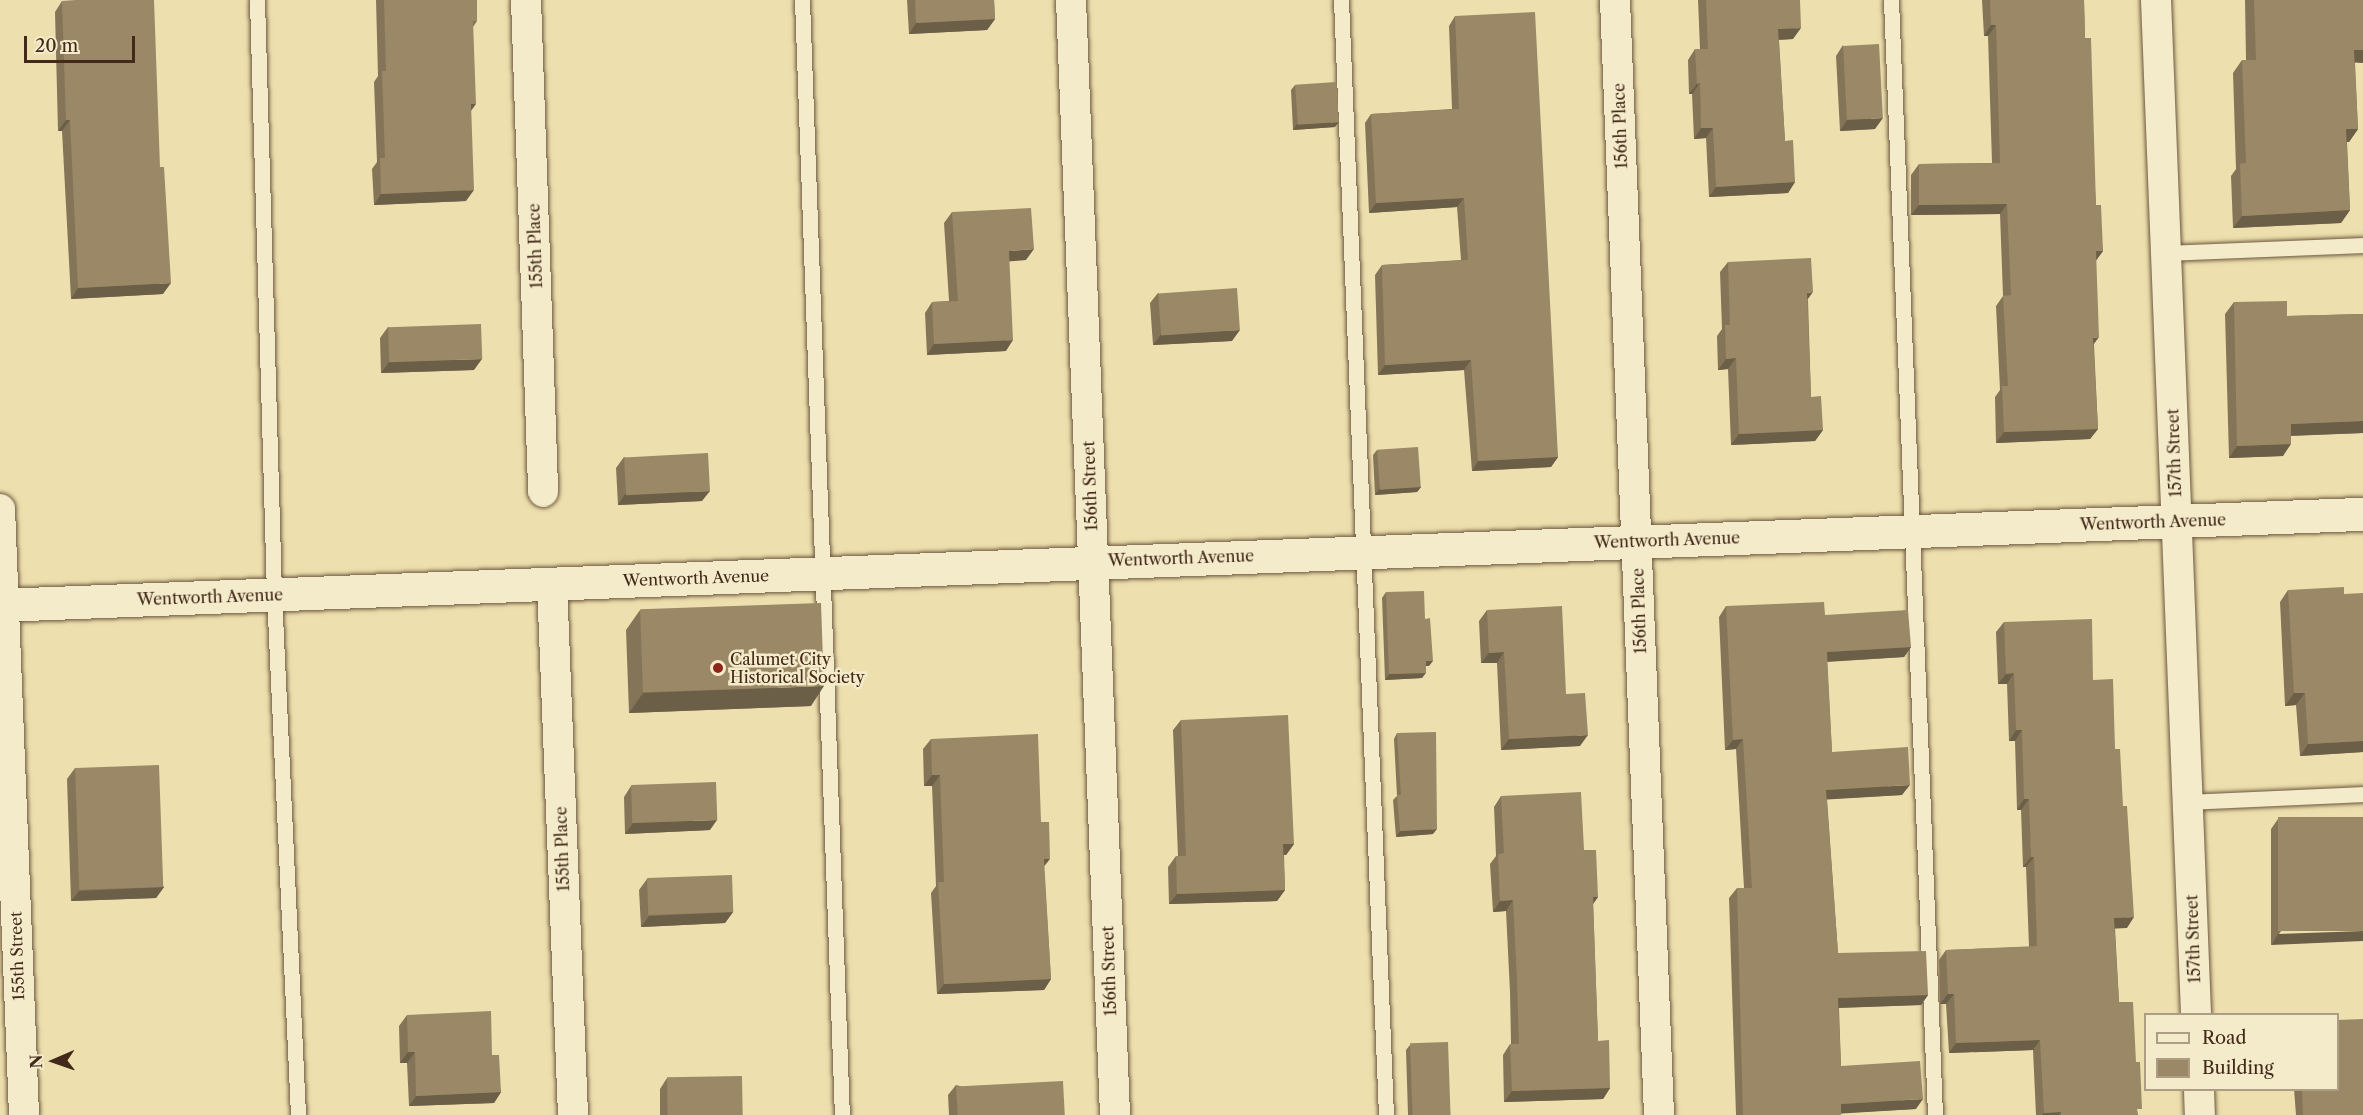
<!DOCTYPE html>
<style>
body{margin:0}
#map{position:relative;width:2363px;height:1115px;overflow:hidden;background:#eee0ae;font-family:"Libre Caslon Text",serif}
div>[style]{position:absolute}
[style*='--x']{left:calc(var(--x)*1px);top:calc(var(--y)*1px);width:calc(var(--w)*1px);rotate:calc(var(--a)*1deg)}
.roads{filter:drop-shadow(0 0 2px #6d573e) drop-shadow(0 0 2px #6d573e)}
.lane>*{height:15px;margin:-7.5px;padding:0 7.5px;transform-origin:7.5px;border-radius:7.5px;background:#f4ebca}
.street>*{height:30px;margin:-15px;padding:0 15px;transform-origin:15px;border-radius:15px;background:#f4ebca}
.secondary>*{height:33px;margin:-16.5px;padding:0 16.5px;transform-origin:16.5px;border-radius:16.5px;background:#f4ebca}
.wall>*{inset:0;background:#857558}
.shaded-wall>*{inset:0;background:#6c5f47}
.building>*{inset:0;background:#9b8866;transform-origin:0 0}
.dots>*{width:16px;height:16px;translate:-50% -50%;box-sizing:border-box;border:3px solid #f4ebca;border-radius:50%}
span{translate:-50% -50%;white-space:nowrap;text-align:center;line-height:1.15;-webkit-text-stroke:5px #f4ebca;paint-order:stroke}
.street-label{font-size:16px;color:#422919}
.poi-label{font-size:16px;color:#422919}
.left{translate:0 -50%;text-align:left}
.legend{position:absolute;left:2144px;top:1013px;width:195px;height:78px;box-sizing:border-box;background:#f4ebca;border:2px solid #ad9d83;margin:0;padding:8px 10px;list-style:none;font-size:18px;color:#422919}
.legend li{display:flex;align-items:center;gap:12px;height:30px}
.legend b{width:30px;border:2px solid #ad9d83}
.north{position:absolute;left:24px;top:1031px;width:60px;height:60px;-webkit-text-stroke:4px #f4ebca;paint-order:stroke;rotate:268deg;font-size:16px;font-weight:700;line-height:24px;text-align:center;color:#422919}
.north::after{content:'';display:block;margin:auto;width:21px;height:27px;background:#422919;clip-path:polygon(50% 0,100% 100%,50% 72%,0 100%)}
.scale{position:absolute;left:24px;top:36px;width:111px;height:27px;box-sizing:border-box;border:3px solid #422919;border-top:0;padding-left:8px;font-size:18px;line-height:21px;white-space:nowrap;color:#422919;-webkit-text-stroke:4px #f4ebca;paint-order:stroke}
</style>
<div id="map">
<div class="roads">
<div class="lane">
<div style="--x:257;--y:0;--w:594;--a:88.36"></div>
<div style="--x:274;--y:594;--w:522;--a:87.36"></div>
<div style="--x:802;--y:0;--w:1116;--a:87.95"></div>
<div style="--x:1341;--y:0;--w:1116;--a:87.69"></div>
<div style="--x:1891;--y:0;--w:1116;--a:87.74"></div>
<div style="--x:2166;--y:253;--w:197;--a:-2.3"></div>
<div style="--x:2188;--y:802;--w:175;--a:-2.6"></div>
</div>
<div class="street">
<div style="--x:526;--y:0;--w:492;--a:88"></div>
<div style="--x:1071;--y:0;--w:1116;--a:87.74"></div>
<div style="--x:1615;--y:0;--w:1116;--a:87.74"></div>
<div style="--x:2156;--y:0;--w:1015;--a:87.74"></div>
<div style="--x:0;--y:509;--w:606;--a:87.73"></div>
<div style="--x:552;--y:583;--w:532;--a:87.74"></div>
<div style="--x:2199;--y:1090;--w:25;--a:88"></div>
</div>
<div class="secondary">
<div style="--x:0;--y:605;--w:2365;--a:-2.21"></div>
</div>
</div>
<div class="wall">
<div style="clip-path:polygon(376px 0,477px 0,477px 21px,473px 27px,471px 111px,466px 201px,374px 205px,372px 169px,377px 162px,374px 82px,378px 76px)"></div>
<div style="clip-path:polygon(907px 0,994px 0,995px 19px,987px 30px,909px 34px)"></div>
<div style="clip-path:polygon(1698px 0,1800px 0,1793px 39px,1779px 40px,1785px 141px,1795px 182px,1788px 193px,1709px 197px,1706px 138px,1694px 139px,1692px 94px,1689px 94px,1688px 60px,1695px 49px,1700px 49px)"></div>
<div style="clip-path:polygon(1982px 0,2084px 0,2085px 38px,2096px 205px,2103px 251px,2096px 260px,2094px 345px,2098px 429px,2090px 439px,1996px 443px,1995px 397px,2000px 390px,1996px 306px,2003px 296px,2000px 214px,1911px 215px,1911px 175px,1919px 164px,1992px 163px,1988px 36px,1984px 36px)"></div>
<div style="clip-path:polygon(2245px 0,2363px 0,2355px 63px,2358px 129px,2349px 142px,2347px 142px,2350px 210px,2341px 223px,2233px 228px,2231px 176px,2236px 169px,2233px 73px,2242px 60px,2246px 60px)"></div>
<div style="clip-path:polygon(62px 1px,163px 294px,71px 299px,62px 131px,58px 131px,55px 12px)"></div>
<div style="clip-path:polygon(1455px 16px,1558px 457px,1551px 467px,1472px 471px,1464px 370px,1378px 375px,1375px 275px,1382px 265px,1461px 260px,1457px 207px,1369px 213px,1365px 123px,1371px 114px,1452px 109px,1449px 26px)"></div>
<div style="clip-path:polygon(1843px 45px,1875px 129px,1840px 131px,1836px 56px)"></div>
<div style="clip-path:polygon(1295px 85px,1335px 127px,1293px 130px,1291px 90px)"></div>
<div style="clip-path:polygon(952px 212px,1026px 260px,1009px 261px,1006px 351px,927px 355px,925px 313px,932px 302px,949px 301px,944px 223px)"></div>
<div style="clip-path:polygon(1728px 262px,1808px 300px,1811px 397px,1823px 430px,1815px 441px,1731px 445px,1728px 369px,1718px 370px,1717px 336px,1722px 329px,1720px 272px)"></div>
<div style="clip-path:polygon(1158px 293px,1232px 341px,1153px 345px,1150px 303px)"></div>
<div style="clip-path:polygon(2234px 302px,2287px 316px,2363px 314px,2363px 433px,2291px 436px,2283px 456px,2229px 458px,2225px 314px)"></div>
<div style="clip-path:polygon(388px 327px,474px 370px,381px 373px,380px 338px)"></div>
<div style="clip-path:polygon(1377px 450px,1421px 487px,1417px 492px,1375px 495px,1373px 455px)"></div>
<div style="clip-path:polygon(624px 457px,702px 501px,618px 505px,616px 468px)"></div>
<div style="clip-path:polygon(2288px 590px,2344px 594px,2363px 752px,2300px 756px,2296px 705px,2285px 706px,2280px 602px)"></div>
<div style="clip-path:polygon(1386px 592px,1425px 619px,1429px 666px,1426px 666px,1422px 678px,1385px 680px,1382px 598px)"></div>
<div style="clip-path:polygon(1726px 606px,1825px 615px,1911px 647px,1904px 657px,1827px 662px,1832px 752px,1902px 795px,1827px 799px,1838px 953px,1928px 995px,1921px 1005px,1839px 1008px,1841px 1066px,1916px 1109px,1841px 1113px,1841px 1115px,1736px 1115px,1729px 898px,1737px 888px,1744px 888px,1736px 749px,1725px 750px,1719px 617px)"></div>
<div style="clip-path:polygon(640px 610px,811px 706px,629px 713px,626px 630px)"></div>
<div style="clip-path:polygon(1487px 610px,1566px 694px,1580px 746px,1501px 750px,1497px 663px,1481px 663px,1479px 621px)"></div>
<div style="clip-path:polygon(2004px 622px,2093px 680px,2115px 749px,2127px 928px,2115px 928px,2119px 1002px,2138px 1115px,2036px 1115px,2033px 1050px,1949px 1053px,1946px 1004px,1940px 1004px,1939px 960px,1946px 950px,2029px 947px,2026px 867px,2023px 867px,2021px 810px,2017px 810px,2015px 741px,2009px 741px,2007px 684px,1998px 684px,1996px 632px)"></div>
<div style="clip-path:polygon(1181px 720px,1294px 844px,1286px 855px,1284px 855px,1285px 890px,1277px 901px,1169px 904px,1168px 867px,1176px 856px,1178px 856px,1173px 730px)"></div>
<div style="clip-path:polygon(1397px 733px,1433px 834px,1396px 837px,1393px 800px,1397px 796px,1394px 739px)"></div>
<div style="clip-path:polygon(931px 739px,1041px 822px,1051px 979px,1044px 990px,937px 994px,931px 893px,936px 886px,932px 786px,924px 786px,923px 749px)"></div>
<div style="clip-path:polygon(75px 768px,164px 887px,156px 898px,71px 901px,67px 779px)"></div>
<div style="clip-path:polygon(631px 786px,710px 830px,625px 834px,624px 797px)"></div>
<div style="clip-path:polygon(1501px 796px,1584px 850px,1598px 897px,1593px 904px,1598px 1041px,1610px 1088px,1603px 1099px,1504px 1102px,1503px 1055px,1510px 1044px,1511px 1044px,1510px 992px,1506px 911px,1493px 912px,1490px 864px,1496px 856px,1494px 807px)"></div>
<div style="clip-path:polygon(2363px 817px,2271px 945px,2271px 829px,2278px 819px)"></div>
<div style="clip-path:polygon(647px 879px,733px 912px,725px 923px,641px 927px,639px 890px)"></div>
<div style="clip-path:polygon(407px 1015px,492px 1055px,501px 1092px,494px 1103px,409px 1106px,407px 1063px,400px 1063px,399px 1026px)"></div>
<div style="clip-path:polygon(1410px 1045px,1450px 1115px,1408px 1115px,1406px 1050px)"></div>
<div style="clip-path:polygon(667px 1078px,743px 1115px,660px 1115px,660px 1089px)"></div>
<div style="clip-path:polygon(956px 1085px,1065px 1115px,949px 1115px,948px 1095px)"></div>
<div style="clip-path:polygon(2294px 1089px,2337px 1089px,2363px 1115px,2296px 1115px)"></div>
</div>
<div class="shaded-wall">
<div style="clip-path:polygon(995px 19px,987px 30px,909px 34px,916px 23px)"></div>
<div style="clip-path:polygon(1991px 25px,1996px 25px,1988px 36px,1984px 36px)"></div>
<div style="clip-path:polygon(1801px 28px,1793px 39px,1771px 40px,1778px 29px)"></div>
<div style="clip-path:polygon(2354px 50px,2363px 50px,2363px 63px,2345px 62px)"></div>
<div style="clip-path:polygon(1700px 83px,1692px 94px,1689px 94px,1697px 84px)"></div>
<div style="clip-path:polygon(471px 104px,476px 104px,468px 115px)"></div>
<div style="clip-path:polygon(1883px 118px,1875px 129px,1840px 131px,1847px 120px)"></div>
<div style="clip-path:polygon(66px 120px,70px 120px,62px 131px,58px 131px)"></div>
<div style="clip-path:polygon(1339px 122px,1335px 127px,1293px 130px,1297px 124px)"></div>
<div style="clip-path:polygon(1701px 128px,1713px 128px,1706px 138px,1694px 139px)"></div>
<div style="clip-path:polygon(2346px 129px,2358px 129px,2349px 142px,2337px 142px)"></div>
<div style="clip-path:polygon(1795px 182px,1788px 193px,1709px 197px,1716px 187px)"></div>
<div style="clip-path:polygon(474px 190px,466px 201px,374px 205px,381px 194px)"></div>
<div style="clip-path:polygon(1464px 198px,1457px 207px,1369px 213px,1376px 203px)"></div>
<div style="clip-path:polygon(2007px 204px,2000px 214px,1911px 215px,1919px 205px)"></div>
<div style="clip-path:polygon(2350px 210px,2341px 223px,2233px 228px,2242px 216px)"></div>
<div style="clip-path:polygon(1034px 249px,1026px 260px,1001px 262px,1009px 251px)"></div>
<div style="clip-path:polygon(2096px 251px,2103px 251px,2095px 262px)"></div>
<div style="clip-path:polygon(171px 283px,163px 294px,71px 299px,78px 288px)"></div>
<div style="clip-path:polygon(1813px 292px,1805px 303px,1807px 293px)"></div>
<div style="clip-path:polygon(1240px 330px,1232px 341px,1153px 345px,1161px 334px)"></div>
<div style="clip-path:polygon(2099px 337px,2091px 348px,2093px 338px)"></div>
<div style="clip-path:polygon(1013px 340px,1006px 351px,927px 355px,934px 344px)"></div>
<div style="clip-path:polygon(1736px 358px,1728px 369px,1718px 370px,1726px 359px)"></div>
<div style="clip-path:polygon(482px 359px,474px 370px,381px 373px,389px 362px)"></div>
<div style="clip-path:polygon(1471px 360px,1464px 370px,1378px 375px,1385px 365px)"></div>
<div style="clip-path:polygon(2363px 421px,2363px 433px,2282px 436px,2291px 424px)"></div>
<div style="clip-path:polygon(2098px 429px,2090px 439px,1996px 443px,2004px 432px)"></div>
<div style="clip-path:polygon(1823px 430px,1815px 441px,1731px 445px,1739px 434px)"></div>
<div style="clip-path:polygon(2291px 444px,2283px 456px,2229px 458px,2237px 446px)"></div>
<div style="clip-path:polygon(1558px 457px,1551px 467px,1472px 471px,1478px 461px)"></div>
<div style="clip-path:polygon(1421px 487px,1417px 492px,1375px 495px,1379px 489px)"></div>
<div style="clip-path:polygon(710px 491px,702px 501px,618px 505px,625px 494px)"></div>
<div style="clip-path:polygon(1911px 647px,1904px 657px,1820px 662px,1827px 652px)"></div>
<div style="clip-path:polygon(1504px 652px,1497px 663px,1481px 663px,1489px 653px)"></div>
<div style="clip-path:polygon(1426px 661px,1433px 661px,1429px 666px,1422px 666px)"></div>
<div style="clip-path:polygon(1426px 673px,1422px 678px,1385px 680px,1389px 674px)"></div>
<div style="clip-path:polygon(2014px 673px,2007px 684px,1998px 684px,2006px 674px)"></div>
<div style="clip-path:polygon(824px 686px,811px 706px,629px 713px,643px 693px)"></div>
<div style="clip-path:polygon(2294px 693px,2305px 693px,2296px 705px,2285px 706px)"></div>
<div style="clip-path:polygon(2016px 730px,2022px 730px,2015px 741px,2009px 741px)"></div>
<div style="clip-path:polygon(1588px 735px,1580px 746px,1501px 750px,1509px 739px)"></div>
<div style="clip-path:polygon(1743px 739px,1736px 749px,1725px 750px,1733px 740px)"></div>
<div style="clip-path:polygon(2363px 741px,2363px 752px,2300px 756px,2308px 744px)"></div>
<div style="clip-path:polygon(932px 775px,940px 775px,932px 786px,924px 786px)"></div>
<div style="clip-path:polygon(1910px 785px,1902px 795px,1819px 800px,1826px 790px)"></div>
<div style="clip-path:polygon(2024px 799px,2029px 799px,2021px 810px,2017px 810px)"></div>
<div style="clip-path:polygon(717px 820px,710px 830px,625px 834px,633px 823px)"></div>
<div style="clip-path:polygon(1437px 829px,1433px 834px,1396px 837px,1400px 831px)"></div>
<div style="clip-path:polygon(1283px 844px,1294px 844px,1286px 855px,1276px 855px)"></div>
<div style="clip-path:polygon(2031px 857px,2034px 857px,2026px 867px,2023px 867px)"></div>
<div style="clip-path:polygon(1044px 859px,1050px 859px,1042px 869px)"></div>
<div style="clip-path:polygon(164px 887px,156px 898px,71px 901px,79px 891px)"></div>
<div style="clip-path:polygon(1285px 890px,1277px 901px,1169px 904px,1177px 894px)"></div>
<div style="clip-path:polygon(1593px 897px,1598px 897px,1590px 908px)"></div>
<div style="clip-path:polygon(1513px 900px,1506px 911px,1493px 912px,1500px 901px)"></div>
<div style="clip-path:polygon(733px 912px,725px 923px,641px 927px,649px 916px)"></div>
<div style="clip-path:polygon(2134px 917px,2127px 928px,2107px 929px,2114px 918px)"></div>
<div style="clip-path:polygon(2363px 931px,2363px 941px,2271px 945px,2278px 934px)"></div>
<div style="clip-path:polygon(1051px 979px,1044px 990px,937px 994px,944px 984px)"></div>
<div style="clip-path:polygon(1948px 994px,1954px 994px,1946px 1004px,1940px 1004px)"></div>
<div style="clip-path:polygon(1928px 995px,1921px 1005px,1831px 1008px,1838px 998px)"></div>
<div style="clip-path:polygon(2040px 1040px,2033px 1050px,1949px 1053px,1956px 1043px)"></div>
<div style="clip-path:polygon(408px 1052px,415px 1052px,407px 1063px,400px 1063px)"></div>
<div style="clip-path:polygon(1610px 1088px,1603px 1099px,1504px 1102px,1512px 1091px)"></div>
<div style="clip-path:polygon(501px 1092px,494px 1103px,409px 1106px,416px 1096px)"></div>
<div style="clip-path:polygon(1923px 1099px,1916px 1109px,1834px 1114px,1841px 1104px)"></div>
<div style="clip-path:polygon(2061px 1112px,2059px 1115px,2042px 1115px,2044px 1113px)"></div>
</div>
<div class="building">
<div style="clip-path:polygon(76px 0,154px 0,160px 167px,164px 167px,171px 283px,78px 288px,70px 120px,66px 120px,62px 1px)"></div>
<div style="clip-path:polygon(384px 0,477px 0,477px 21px,473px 21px,476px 104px,471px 104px,474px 190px,381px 194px,380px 158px,385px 158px,382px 71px,386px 71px)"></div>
<div style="clip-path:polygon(915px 0,994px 0,995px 19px,916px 23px)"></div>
<div style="clip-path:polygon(1706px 0,1800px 0,1801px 28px,1778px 29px,1785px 141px,1793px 140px,1795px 182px,1716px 187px,1713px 128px,1701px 128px,1700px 83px,1697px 84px,1695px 49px,1708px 49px)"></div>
<div style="clip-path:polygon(1990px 0,2084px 0,2085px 38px,2091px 38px,2096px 205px,2101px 205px,2103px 251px,2096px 251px,2099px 337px,2093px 338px,2098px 429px,2004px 432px,2002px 386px,2008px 386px,2003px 296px,2011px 295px,2007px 204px,1919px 205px,1919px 164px,2000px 163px,1996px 25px,1991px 25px)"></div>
<div style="clip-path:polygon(2254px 0,2363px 0,2363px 50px,2354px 50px,2358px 129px,2346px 129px,2350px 210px,2242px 216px,2240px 164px,2246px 163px,2242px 60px,2256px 60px)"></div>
<div style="clip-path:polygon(1535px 12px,1558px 457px,1478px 461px,1471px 360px,1385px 365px,1382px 265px,1468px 260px,1464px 198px,1376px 203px,1371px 114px,1459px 109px,1455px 16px)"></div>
<div style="left:1879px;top:44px;width:74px;height:36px;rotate:87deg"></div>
<div style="left:1336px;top:82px;width:40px;height:41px;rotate:86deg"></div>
<div style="clip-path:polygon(1031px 208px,1034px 249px,1009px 251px,1013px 340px,934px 344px,932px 302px,958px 301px,952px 212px)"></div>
<div style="clip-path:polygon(1811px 258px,1813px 292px,1807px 293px,1811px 397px,1821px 396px,1823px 430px,1739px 434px,1736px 358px,1726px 359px,1725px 325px,1730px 325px,1728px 262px)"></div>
<div style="left:1237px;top:288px;width:42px;height:79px;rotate:86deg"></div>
<div style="clip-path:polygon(2287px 301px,2287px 316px,2363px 314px,2363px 421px,2291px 424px,2291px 444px,2237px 446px,2234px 302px)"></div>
<div style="left:481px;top:324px;width:35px;height:93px;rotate:88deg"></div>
<div style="left:1418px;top:447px;width:40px;height:41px;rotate:86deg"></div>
<div style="left:708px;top:453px;width:38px;height:84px;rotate:87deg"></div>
<div style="clip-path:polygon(2344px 587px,2344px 594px,2363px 593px,2363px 741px,2308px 744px,2305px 693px,2294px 693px,2288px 590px)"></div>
<div style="clip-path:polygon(1424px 591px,1425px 619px,1430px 618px,1433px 661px,1426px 661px,1426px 673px,1389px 674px,1386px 592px)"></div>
<div style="clip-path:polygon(1824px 602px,1825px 615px,1908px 610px,1911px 647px,1827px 652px,1832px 752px,1908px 747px,1910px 785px,1826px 790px,1838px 953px,1926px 951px,1928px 995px,1838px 998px,1841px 1066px,1920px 1061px,1923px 1099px,1841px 1104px,1841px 1115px,1743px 1115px,1737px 888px,1752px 888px,1743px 739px,1733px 740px,1726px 606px)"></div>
<div style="left:821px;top:603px;width:83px;height:181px;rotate:88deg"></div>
<div style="clip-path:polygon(1562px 606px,1566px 694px,1585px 693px,1588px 735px,1509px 739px,1504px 652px,1489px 653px,1487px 610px)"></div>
<div style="clip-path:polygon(2092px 619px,2093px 680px,2113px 679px,2115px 749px,2120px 749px,2123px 806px,2127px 806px,2134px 917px,2114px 918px,2119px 1002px,2133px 1002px,2136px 1062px,2140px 1062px,2142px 1109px,2137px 1109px,2137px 1115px,2061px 1115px,2061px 1112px,2044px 1113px,2040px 1040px,1956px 1043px,1954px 994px,1948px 994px,1946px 950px,2037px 946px,2034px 857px,2031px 857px,2029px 799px,2024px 799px,2022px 730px,2016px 730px,2014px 673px,2006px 674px,2004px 622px)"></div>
<div style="clip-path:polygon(1288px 715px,1294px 844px,1283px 844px,1285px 890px,1177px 894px,1176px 856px,1186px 856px,1181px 720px)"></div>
<div style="clip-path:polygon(1436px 732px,1437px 829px,1400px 831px,1397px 795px,1401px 795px,1397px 733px)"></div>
<div style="clip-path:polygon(1038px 734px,1041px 822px,1049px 822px,1050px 859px,1044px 859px,1051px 979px,944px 984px,938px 882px,944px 882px,940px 775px,932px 775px,931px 739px)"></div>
<div style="left:159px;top:765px;width:122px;height:84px;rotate:88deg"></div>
<div style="left:716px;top:782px;width:38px;height:85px;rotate:88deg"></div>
<div style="clip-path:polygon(1581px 792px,1584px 850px,1596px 850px,1598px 897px,1593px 897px,1598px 1041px,1609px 1040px,1610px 1088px,1512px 1091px,1510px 1044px,1519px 1044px,1517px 981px,1513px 900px,1500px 901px,1498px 854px,1504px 853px,1501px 796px)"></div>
<div style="left:2363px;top:817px;width:114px;height:85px;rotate:90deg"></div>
<div style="left:732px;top:875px;width:37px;height:85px;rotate:88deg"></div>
<div style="clip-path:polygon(491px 1011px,492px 1055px,499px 1055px,501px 1092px,416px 1096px,415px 1052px,408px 1052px,407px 1015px)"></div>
<div style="clip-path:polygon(2363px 1019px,2363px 1115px,2303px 1115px,2302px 1089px,2337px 1089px,2337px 1020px)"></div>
<div style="left:1448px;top:1042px;width:73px;height:38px;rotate:88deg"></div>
<div style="left:742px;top:1076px;width:39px;height:75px;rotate:89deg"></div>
<div style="left:1063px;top:1081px;width:34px;height:107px;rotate:87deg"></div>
</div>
<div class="dots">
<div style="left:718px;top:668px;background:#8f2418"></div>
</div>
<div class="street-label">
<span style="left:1620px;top:126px;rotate:-92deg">156th Place</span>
<span style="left:535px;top:246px;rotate:-92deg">155th Place</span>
<span style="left:2174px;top:453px;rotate:-92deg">157th Street</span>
<span style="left:1090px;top:486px;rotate:-92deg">156th Street</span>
<span style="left:2153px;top:522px;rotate:-2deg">Wentworth Avenue</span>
<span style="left:1667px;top:540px;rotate:-2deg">Wentworth Avenue</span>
<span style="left:1181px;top:558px;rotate:-2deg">Wentworth Avenue</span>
<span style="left:696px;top:578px;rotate:-2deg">Wentworth Avenue</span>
<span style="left:210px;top:597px;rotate:-2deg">Wentworth Avenue</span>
<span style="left:1639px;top:611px;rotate:-92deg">156th Place</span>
<span style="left:562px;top:849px;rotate:-92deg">155th Place</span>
<span style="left:2193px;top:939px;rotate:-92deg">157th Street</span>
<span style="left:17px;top:956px;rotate:-92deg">155th Street</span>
<span style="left:1109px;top:971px;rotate:-92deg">156th Street</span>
</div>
<div class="poi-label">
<span class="left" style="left:730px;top:668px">Calumet City<br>Historical Society</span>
</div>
<ul class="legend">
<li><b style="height:8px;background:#f4ebca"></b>Road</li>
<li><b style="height:16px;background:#9b8866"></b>Building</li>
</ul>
<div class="north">N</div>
<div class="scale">20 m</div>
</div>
